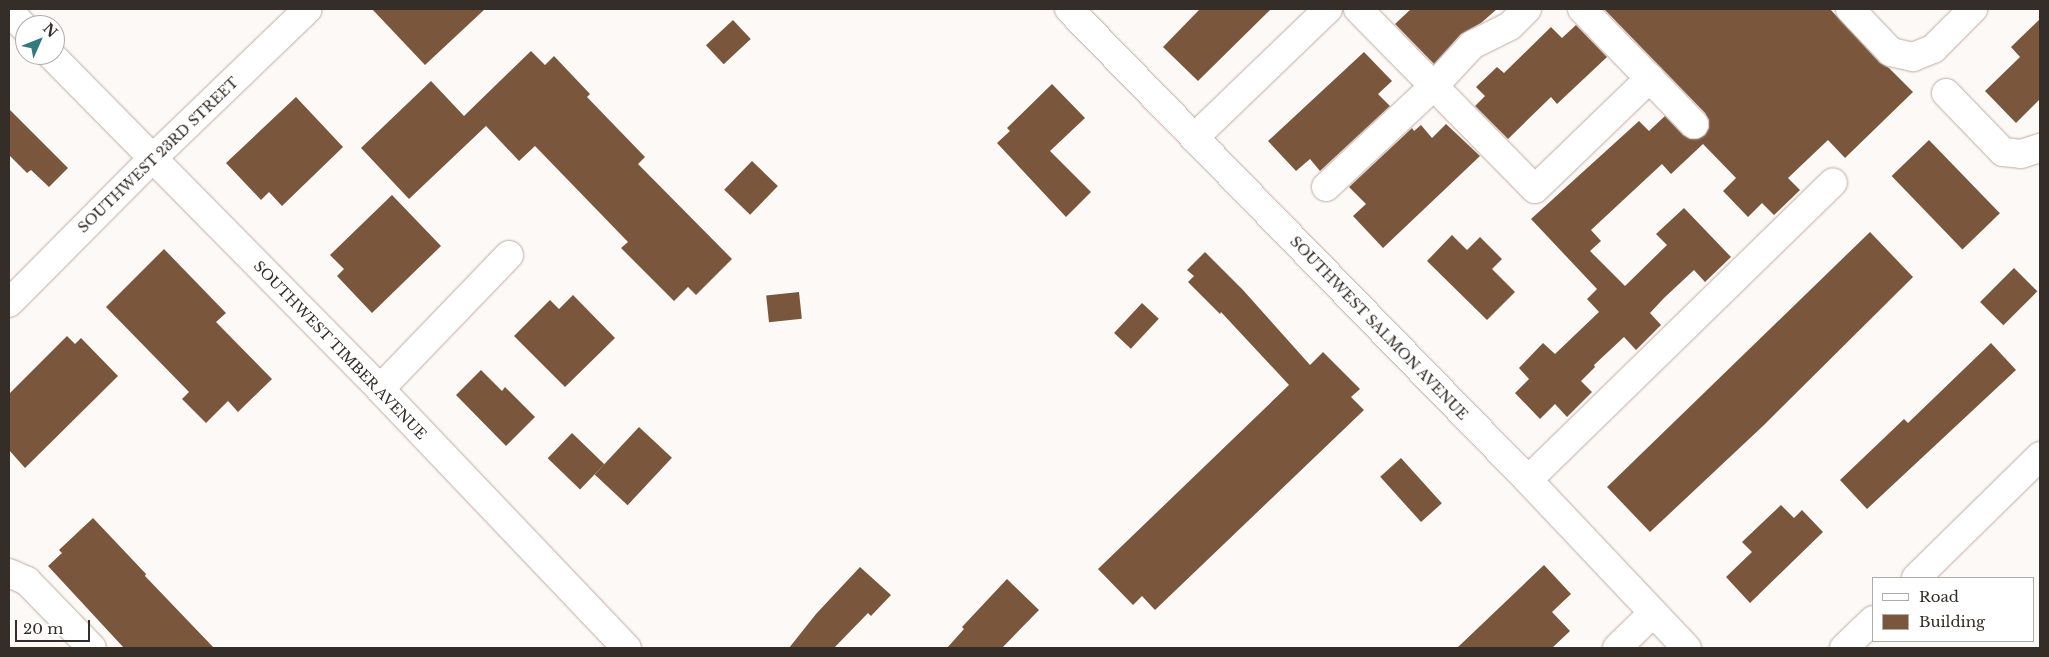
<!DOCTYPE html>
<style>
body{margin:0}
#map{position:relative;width:2049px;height:657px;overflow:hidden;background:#fdf9f7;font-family:"Libre Baskerville",serif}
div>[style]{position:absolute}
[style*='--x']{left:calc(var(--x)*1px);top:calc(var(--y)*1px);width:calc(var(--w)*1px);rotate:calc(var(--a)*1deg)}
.building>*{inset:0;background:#7a563d;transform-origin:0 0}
.roads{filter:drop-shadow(0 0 1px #beaca0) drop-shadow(0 0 1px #beaca0)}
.minor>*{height:28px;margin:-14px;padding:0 14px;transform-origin:14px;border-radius:14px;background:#fff}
.major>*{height:28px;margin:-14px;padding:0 14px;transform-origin:14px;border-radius:14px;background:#fff}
span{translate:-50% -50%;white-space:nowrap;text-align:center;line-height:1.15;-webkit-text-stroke:5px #fff;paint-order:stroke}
.street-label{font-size:14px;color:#342d28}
.frame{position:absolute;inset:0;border:10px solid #342d28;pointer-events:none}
.legend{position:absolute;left:1872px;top:577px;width:162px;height:65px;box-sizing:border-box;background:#fff;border:1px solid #aeaba9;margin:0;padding:6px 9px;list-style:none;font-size:15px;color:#342d28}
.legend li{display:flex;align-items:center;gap:10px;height:25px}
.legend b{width:25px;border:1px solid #aeaba9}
.north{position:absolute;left:15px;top:15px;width:50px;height:50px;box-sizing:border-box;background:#fff;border:1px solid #aeaba9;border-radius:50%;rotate:46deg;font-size:14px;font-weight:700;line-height:20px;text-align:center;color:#342d28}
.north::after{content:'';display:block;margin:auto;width:18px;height:22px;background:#327b7d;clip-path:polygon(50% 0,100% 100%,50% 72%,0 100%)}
.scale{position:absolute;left:15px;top:620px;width:75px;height:22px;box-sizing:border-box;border:2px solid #342d28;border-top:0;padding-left:6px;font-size:15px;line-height:18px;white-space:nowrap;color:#342d28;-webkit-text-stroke:4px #fff;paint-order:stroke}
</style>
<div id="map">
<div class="building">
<div style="clip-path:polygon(372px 9px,485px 9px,425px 65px)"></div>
<div style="clip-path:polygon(1200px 9px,1271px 9px,1198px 81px,1163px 47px)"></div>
<div style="clip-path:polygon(1411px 9px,1497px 9px,1481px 23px,1461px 34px,1434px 64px,1395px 24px)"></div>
<div style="clip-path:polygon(1604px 9px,1830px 9px,1880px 63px,1889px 68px,1913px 92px,1845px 158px,1828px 140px,1788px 178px,1800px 190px,1774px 215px,1762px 203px,1748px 217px,1723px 191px,1736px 178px,1703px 144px,1671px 174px,1662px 164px,1591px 230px,1601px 241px,1590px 251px,1625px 286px,1667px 245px,1656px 234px,1684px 208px,1731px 257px,1705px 282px,1694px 270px,1664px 298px,1650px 313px,1661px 325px,1636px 350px,1624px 337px,1594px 365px,1595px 367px,1581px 381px,1592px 392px,1567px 417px,1555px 404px,1540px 419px,1515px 393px,1529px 379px,1519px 368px,1543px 343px,1555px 354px,1599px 312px,1587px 299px,1597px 289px,1531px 219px,1639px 121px,1649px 131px,1665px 116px,1683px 135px,1690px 139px,1698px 139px,1705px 135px,1709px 128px,1709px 120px,1705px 113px)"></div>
<div style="clip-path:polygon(2040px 19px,2040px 99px,2016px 123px,1985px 91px,2020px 57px,2011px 47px)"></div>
<div style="left:733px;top:20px;width:26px;height:37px;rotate:47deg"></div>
<div style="clip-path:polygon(1576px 25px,1607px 57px,1557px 104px,1551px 97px,1508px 139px,1475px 106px,1485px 96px,1476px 87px,1497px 67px,1504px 73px,1551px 27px,1562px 38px)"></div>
<div style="clip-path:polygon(531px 51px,545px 65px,554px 56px,590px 94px,587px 97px,645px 157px,638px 164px,732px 259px,696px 295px,688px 287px,674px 301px,621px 248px,628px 242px,535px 146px,519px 161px,486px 126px,409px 199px,361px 148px,431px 81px,464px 116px)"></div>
<div style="clip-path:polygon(1364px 52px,1392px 81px,1378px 94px,1390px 106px,1320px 171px,1310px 159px,1296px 171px,1268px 141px)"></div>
<div style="clip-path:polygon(1052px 84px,1085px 118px,1050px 151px,1091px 192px,1066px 217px,997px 143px,1010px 131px,1007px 128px)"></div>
<div style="clip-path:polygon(296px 97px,343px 147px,282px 206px,269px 192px,261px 200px,226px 163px)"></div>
<div style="clip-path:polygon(9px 109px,68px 168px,49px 187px,31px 170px,27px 173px,9px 155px)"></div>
<div style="clip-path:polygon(1446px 124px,1480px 156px,1383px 248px,1353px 216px,1366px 204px,1349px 187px,1412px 128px,1414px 131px,1421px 125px,1432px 138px)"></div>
<div style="left:1929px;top:140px;width:102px;height:52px;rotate:46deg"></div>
<div style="left:752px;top:161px;width:36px;height:40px;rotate:44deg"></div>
<div style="clip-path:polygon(392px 195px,441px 246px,372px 313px,337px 276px,344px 269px,330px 255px)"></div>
<div style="clip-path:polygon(1870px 232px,1913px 277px,1764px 425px,1650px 532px,1607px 487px)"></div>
<div style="clip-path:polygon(1452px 235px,1467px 250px,1480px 237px,1502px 259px,1492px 269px,1515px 292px,1487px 320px,1427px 261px)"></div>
<div style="clip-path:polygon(164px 249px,226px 313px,216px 322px,272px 379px,238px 412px,228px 401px,206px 423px,182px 399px,189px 392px,106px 307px)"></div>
<div style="clip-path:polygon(1205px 252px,1243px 290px,1310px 365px,1323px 352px,1360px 389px,1351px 397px,1364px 410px,1155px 610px,1142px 596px,1133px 605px,1098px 569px,1289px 385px,1221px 312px,1220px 314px,1188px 282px,1194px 276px,1187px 270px)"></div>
<div style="left:2014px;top:268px;width:33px;height:48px;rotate:45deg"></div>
<div style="left:799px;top:292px;width:27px;height:33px;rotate:84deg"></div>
<div style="clip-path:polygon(573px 295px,615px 338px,565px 387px,514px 336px,550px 300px,559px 309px)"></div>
<div style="left:1142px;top:303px;width:23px;height:41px;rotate:43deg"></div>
<div style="clip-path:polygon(67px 336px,75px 344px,81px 338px,118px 376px,25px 468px,9px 450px,9px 394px)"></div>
<div style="clip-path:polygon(1991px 343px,2016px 370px,1867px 509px,1840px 480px,1904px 419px,1908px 423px)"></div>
<div style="clip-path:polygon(481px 370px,502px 391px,505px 387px,535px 417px,506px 446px,456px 395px)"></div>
<div style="left:639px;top:427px;width:45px;height:65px;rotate:43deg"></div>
<div style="left:572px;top:433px;width:45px;height:35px;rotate:44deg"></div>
<div style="left:1401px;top:458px;width:61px;height:28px;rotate:48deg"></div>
<div style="clip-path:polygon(1781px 505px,1794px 518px,1802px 510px,1823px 532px,1750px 603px,1726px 577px,1752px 552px,1742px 542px)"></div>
<div style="clip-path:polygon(93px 518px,146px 574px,145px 576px,214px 648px,124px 648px,48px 566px,62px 553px,59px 550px)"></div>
<div style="clip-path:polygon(1544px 565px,1571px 594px,1552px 612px,1570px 631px,1552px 648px,1457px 648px)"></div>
<div style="clip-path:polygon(860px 567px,891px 595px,871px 616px,868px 613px,834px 648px,789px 648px,816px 614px)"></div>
<div style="clip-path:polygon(1007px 579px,1039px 610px,1002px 648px,947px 648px,964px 629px,962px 627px)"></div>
</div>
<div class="roads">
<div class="minor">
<div style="--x:1358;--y:9;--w:252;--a:45.5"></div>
<div style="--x:1535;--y:189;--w:160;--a:-44"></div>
<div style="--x:1582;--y:9;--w:161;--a:45.8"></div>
<div style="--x:1850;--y:9;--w:59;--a:46.4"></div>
<div style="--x:1891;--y:52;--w:23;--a:13"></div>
<div style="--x:1913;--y:57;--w:22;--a:-22"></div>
<div style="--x:1933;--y:49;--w:57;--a:-45"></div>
<div style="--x:9;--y:11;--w:23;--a:47"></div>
<div style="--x:51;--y:55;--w:469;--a:45.4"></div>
<div style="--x:380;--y:389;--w:358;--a:46.4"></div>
<div style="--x:1946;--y:93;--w:82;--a:46"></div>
<div style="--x:2003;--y:152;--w:18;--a:6"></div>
<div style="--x:2021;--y:154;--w:20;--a:-18"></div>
<div style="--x:1194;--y:138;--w:186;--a:-43.9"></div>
<div style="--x:1326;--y:187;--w:148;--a:-43.1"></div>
<div style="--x:1434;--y:86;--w:56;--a:-47.2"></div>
<div style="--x:1472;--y:45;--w:42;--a:-26.6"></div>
<div style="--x:1510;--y:26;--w:24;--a:-45"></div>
<div style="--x:9;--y:303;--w:203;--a:-45.2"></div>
<div style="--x:152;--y:159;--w:216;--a:-43.9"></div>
<div style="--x:380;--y:389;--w:186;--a:-46.1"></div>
<div style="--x:1528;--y:480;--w:426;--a:-44.3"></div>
<div style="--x:9;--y:573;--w:20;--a:24"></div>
<div style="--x:27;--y:581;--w:93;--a:45.9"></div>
<div style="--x:1916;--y:578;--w:174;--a:-44.5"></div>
<div style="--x:1617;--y:648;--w:50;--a:-44.2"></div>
<div style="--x:1844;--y:648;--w:40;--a:-44"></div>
</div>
<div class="major">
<div style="--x:1069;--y:9;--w:658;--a:45.74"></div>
<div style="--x:1528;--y:480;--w:231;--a:46.6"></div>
</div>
</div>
<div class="street-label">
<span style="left:158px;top:155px;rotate:-44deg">SOUTHWEST 23RD STREET</span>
<span style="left:1379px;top:328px;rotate:46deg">SOUTHWEST SALMON AVENUE</span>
<span style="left:340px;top:350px;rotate:46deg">SOUTHWEST TIMBER AVENUE</span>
</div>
<div class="frame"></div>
<ul class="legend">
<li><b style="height:6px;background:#fff"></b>Road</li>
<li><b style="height:14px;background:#7a563d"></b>Building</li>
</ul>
<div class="north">N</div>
<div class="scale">20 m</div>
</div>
